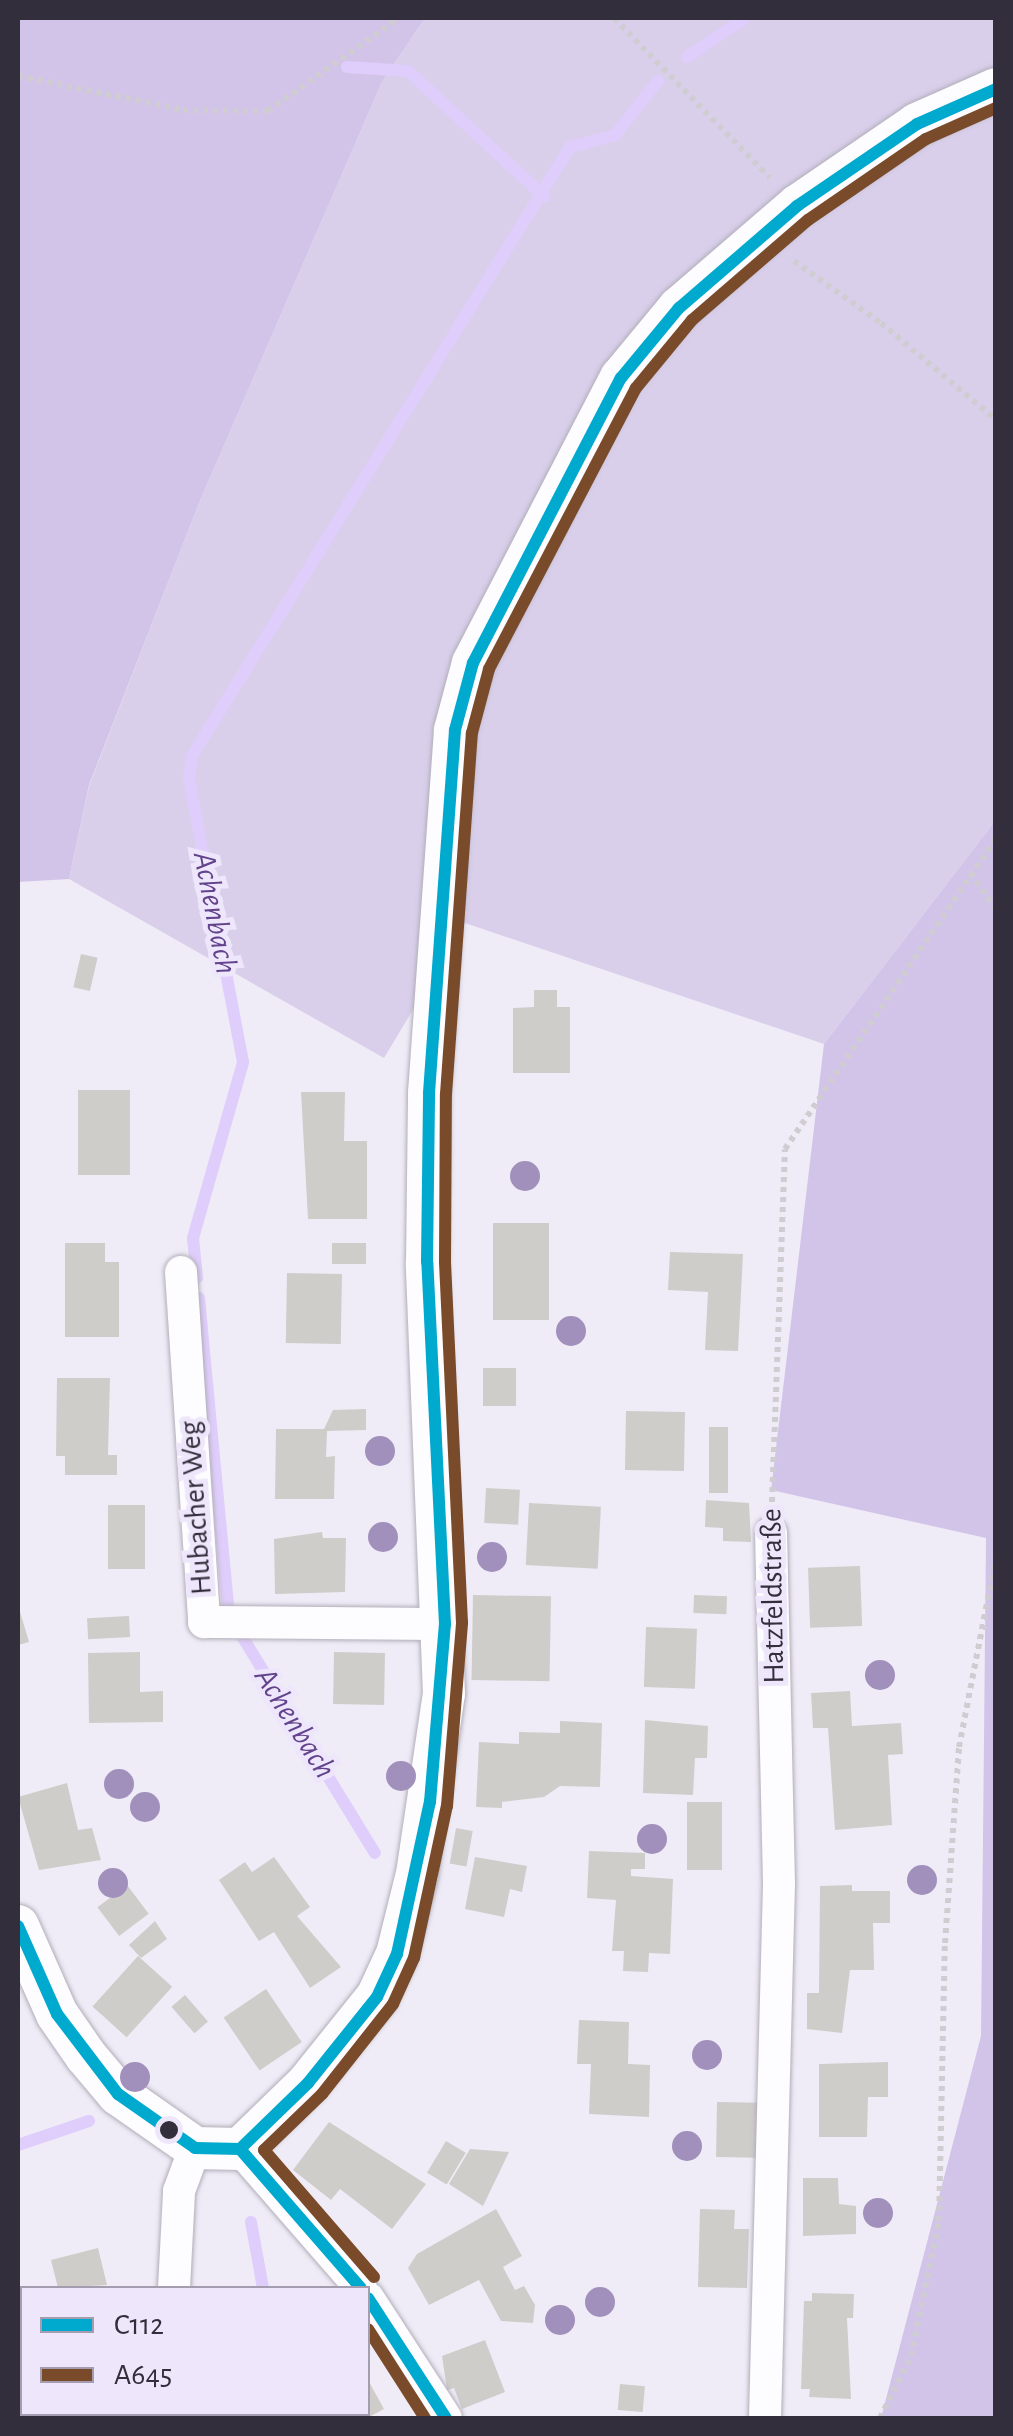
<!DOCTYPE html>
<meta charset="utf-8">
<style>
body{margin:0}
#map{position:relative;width:1013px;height:2436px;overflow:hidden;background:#efecf7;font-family:"Alegreya Sans",sans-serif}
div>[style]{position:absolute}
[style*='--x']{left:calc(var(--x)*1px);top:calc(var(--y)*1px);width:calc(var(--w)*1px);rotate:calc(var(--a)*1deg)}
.green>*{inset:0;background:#d9cfeb}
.forest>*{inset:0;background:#d2c4e9}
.stream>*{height:12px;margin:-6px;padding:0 6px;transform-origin:6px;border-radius:6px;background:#dfcdfb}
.building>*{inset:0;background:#cfcdca;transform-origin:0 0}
.path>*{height:6px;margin-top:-3px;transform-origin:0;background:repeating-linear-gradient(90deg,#cfcdd2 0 5px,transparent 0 10px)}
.roads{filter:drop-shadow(0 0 2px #b2aeb9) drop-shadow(0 0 2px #b2aeb9)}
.minor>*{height:32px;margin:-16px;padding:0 16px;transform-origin:16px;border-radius:16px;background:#fdfcfe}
.tertiary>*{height:42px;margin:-21px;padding:0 21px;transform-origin:21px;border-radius:21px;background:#fdfcfe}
.bus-1>*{height:12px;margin:-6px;padding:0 6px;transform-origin:6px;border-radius:6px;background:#00a9ce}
.bus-2>*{height:12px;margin:-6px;padding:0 6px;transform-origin:6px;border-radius:6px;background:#7a4b2a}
.trees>*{width:30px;height:30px;margin:-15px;border-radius:50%;background:#a18fbc}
.dots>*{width:28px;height:28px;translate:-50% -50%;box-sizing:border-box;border:5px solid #eee7fc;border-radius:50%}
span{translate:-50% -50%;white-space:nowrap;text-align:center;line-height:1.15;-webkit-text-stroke:10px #eee7fc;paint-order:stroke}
.street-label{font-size:30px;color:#332e3b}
.water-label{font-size:32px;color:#63448c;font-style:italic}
.frame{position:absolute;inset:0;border:20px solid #332e3b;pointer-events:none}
.legend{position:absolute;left:20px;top:2286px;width:350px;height:130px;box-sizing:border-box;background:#eee7fc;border:2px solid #a39daf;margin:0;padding:12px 18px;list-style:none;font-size:30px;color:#332e3b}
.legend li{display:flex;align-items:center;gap:20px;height:50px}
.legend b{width:50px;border:2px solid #a39daf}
</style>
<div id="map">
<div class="green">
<div style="clip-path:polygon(425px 18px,995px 18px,995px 821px,824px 1044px,465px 923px,384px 1058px,69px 879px,89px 786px,199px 503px,382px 82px)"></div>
</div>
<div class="forest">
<div style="clip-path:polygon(18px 18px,425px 18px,382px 82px,199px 503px,89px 785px,69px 879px,18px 882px)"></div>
<div style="clip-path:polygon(995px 821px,995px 2418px,881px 2418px,981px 2036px,986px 1538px,771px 1490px,824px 1044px)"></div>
</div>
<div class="stream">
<div style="--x:687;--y:57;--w:70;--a:-33.9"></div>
<div style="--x:347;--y:67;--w:61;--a:3.8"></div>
<div style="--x:408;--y:71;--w:186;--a:42.6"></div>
<div style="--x:197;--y:1278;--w:40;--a:-95.7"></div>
<div style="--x:193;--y:1238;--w:183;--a:-74.1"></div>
<div style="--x:243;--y:1062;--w:288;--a:-100.8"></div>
<div style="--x:189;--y:779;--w:23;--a:-83"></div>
<div style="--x:192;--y:756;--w:717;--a:-58.17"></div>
<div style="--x:570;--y:147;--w:47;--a:-14.9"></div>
<div style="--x:615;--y:135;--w:69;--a:-51.5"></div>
<div style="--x:199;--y:1298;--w:318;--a:84.6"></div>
<div style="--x:229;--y:1615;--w:279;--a:58.5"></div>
<div style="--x:18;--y:2145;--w:75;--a:-18.7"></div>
<div style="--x:251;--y:2222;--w:67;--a:79.7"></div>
<div style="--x:286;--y:2414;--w:4;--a:76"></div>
</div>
<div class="building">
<div style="left:81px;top:954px;width:17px;height:34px;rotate:13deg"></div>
<div style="clip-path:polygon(534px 990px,557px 990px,557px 1007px,570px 1007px,570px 1073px,513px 1073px,513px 1008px,534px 1007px)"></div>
<div style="left:78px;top:1090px;width:52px;height:85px"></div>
<div style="clip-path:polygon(301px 1092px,345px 1092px,344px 1141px,367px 1141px,367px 1219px,308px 1219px)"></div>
<div style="left:493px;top:1223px;width:56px;height:97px"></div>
<div style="clip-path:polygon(65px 1243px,105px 1243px,105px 1262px,119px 1262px,119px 1337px,65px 1337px)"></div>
<div style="left:366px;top:1243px;width:21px;height:34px;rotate:90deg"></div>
<div style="clip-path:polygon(670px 1252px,743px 1254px,738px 1351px,705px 1350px,708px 1292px,668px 1290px)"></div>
<div style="left:287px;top:1273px;width:55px;height:70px;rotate:1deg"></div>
<div style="left:483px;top:1368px;width:33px;height:38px"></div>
<div style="clip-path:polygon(57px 1378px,110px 1378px,108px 1455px,117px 1455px,117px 1475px,65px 1475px,65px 1456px,56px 1456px)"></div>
<div style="clip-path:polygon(366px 1409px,366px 1430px,327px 1431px,326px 1457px,335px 1456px,334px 1499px,275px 1499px,276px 1429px,324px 1429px,333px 1410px)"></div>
<div style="left:626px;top:1411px;width:59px;height:59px;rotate:1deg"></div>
<div style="left:709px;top:1427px;width:19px;height:66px"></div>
<div style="left:486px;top:1488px;width:34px;height:35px;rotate:3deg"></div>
<div style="clip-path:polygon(706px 1500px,749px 1503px,751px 1542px,723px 1541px,723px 1528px,705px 1527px)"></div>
<div style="left:529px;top:1503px;width:72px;height:62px;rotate:3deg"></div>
<div style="left:108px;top:1505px;width:37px;height:64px"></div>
<div style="clip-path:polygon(322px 1532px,323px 1538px,346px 1538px,345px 1592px,275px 1594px,274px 1539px)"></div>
<div style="left:860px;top:1566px;width:60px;height:52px;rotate:88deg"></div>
<div style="left:473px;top:1595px;width:78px;height:85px;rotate:1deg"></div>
<div style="left:694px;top:1595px;width:33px;height:18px;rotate:2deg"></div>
<div style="clip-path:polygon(18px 1605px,29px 1642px,18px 1645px)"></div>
<div style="left:129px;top:1616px;width:21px;height:42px;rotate:87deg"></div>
<div style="left:646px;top:1627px;width:51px;height:60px;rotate:2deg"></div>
<div style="clip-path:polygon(140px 1652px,140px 1692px,163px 1691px,163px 1722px,89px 1723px,88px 1653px)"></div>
<div style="left:334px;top:1652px;width:51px;height:52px;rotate:1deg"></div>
<div style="clip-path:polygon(850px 1691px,852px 1726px,901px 1723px,903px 1754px,888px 1755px,892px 1825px,835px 1830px,828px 1728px,813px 1728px,811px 1693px)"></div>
<div style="clip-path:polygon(645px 1720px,708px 1726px,707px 1758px,695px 1758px,693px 1795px,643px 1793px)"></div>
<div style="clip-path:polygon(560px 1721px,602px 1723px,600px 1787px,560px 1786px,544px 1797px,502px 1802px,502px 1808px,476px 1807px,479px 1742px,519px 1744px,519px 1732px,560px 1733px)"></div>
<div style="clip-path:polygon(67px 1783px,78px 1830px,92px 1828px,101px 1860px,39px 1870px,18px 1797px)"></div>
<div style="left:687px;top:1802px;width:35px;height:68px"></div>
<div style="left:456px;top:1828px;width:17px;height:36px;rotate:10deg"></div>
<div style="clip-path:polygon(589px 1851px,645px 1853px,645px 1869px,631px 1869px,631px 1876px,673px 1879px,670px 1954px,649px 1953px,648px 1972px,623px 1971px,624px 1951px,612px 1951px,616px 1900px,587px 1898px)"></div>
<div style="clip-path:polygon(274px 1857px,310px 1907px,297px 1916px,341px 1967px,310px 1988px,274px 1932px,259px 1941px,219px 1880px,245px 1862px,252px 1872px)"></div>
<div style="clip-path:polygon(475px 1857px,527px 1866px,522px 1892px,510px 1889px,504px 1917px,465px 1909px)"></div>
<div style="left:127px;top:1885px;width:36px;height:37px;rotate:53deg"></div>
<div style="clip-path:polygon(852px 1885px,852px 1891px,890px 1891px,890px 1923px,873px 1923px,874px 1970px,850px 1970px,842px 2033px,807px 2029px,807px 1993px,819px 1993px,820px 1886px)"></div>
<div style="clip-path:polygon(155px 1921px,167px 1939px,141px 1958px,129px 1945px)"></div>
<div style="left:138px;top:1956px;width:46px;height:68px;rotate:42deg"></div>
<div style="left:266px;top:1989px;width:64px;height:51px;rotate:56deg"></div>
<div style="left:185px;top:1995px;width:35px;height:18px;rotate:49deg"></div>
<div style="clip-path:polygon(579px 2020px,629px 2022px,628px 2064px,650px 2065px,649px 2117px,589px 2114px,591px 2064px,577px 2064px)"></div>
<div style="clip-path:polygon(888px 2062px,888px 2097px,868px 2097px,867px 2137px,819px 2137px,819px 2064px)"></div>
<div style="left:717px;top:2102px;width:41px;height:55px;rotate:1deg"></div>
<div style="clip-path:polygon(329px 2122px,426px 2184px,392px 2229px,340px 2189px,331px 2200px,293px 2170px)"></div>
<div style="left:446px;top:2141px;width:23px;height:37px;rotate:31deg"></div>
<div style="clip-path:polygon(470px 2149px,509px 2152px,483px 2206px,449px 2184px)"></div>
<div style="clip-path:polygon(803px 2178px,838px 2178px,839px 2204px,856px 2206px,856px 2234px,803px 2236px)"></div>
<div style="clip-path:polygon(496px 2209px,522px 2256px,503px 2267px,515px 2290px,524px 2286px,535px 2305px,533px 2323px,501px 2321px,479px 2280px,429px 2305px,408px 2268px,417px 2254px)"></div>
<div style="clip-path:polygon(700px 2209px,735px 2210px,734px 2229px,749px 2229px,747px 2288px,698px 2287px)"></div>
<div style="clip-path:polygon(98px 2248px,107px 2285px,58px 2288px,51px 2260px)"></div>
<div style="clip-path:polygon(812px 2293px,854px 2294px,853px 2318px,847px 2318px,851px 2399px,809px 2397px,810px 2389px,801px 2389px,804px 2301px,812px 2301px)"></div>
<div style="clip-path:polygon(485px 2340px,505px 2392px,462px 2409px,454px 2388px,447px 2390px,442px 2356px)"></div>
<div style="clip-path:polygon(368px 2380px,384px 2409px,367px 2418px,309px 2418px,306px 2414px,368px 2414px)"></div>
<div style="left:620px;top:2384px;width:25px;height:26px;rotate:5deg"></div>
<div style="clip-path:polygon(104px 2414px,141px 2414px,103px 2418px)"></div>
</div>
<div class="path">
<div style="--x:614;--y:18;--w:223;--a:45.7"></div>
<div style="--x:18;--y:76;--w:168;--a:11.6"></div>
<div style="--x:183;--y:110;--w:85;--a:0.7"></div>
<div style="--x:268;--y:111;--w:161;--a:-35.4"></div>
<div style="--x:794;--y:261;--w:107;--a:35.5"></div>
<div style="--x:881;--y:323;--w:150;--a:40.1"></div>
<div style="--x:970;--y:873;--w:44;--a:54.2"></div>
<div style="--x:772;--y:1502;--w:353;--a:-87.9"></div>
<div style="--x:785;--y:1149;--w:375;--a:-55.8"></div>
<div style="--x:210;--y:2418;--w:4;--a:-76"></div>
<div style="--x:880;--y:2418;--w:69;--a:-63.4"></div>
<div style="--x:911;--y:2356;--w:138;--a:-78.3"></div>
<div style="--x:939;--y:2221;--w:278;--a:-88.8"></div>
<div style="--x:945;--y:1943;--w:196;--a:-85.9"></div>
<div style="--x:959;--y:1747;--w:194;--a:-79"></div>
</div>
<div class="roads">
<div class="minor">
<div style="--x:181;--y:1272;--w:351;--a:86.2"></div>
<div style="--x:204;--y:1622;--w:241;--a:0.5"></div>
<div style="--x:240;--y:2149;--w:184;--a:49"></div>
<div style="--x:174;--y:2288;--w:97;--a:-87"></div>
<div style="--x:179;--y:2191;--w:46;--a:-69.6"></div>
<div style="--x:368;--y:2298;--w:143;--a:57"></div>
<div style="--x:160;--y:2418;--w:4;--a:-76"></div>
<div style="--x:765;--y:2418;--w:534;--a:-88.5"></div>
<div style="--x:779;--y:1884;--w:351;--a:-91.3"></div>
</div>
<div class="tertiary">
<div style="--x:18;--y:1926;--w:96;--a:66.1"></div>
<div style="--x:57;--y:2014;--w:51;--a:55.4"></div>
<div style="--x:86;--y:2056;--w:50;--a:49.9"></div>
<div style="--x:118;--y:2094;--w:94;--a:35"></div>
<div style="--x:195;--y:2148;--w:45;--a:1.3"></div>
<div style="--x:240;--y:2149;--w:95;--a:-44.1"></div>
<div style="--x:308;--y:2083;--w:110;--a:-51.3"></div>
<div style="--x:377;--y:1997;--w:47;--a:-65.1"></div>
<div style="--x:397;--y:1954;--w:82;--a:-76"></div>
<div style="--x:417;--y:1874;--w:182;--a:-81.5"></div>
<div style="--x:444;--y:1694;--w:432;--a:-92.3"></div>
<div style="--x:427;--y:1262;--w:169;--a:-89.3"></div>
<div style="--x:429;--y:1093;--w:364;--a:-85.9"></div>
<div style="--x:455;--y:730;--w:69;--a:-75"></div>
<div style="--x:473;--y:663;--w:321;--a:-62.6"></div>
<div style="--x:621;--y:378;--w:91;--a:-50.4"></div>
<div style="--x:679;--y:308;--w:156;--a:-40.8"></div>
<div style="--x:797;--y:206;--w:145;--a:-34.3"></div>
<div style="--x:917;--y:124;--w:86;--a:-23.9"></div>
</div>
</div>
<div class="bus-1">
<div style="--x:18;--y:1926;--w:96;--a:66.1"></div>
<div style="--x:57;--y:2014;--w:101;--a:52.7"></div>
<div style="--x:118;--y:2094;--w:94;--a:35"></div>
<div style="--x:195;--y:2148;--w:45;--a:1.3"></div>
<div style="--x:240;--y:2149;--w:95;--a:-44.1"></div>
<div style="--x:308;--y:2083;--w:110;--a:-51.3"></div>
<div style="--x:377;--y:1997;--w:47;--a:-65.1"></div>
<div style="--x:397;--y:1954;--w:156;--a:-77.8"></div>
<div style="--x:430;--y:1802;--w:179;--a:-85.2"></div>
<div style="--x:445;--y:1624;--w:362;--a:-92.8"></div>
<div style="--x:427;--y:1262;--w:169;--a:-89.3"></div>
<div style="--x:429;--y:1093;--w:364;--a:-85.9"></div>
<div style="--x:455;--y:730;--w:69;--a:-75"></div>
<div style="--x:473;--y:663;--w:321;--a:-62.6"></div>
<div style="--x:621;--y:378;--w:91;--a:-50.4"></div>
<div style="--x:679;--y:308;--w:156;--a:-40.8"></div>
<div style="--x:797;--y:206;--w:145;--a:-34.3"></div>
<div style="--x:917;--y:124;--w:86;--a:-23.9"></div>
<div style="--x:240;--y:2149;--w:184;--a:49"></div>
<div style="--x:368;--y:2298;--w:143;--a:57"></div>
</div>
<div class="bus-2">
<div style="--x:374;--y:2277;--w:168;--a:-130.9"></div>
<div style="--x:264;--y:2150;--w:81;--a:-44"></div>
<div style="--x:322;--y:2094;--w:115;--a:-51.7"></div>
<div style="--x:393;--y:2004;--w:51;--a:-65.5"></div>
<div style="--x:414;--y:1958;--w:156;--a:-77.8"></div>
<div style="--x:447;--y:1806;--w:184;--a:-85.3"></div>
<div style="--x:462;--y:1623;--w:361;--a:-92.7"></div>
<div style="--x:445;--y:1262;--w:168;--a:-89.7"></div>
<div style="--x:446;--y:1094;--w:362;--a:-85.9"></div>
<div style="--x:472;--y:733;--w:66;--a:-75.1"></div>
<div style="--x:489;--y:669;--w:317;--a:-62.4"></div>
<div style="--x:636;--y:388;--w:88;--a:-50.5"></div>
<div style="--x:692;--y:320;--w:153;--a:-40.8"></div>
<div style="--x:808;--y:220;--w:143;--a:-34.5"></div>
<div style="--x:926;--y:139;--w:77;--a:-23.9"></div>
<div style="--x:368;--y:2329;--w:106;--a:57.4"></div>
</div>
<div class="trees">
<div style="left:525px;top:1176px"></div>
<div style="left:571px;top:1331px"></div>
<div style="left:380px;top:1451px"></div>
<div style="left:383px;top:1537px"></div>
<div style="left:492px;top:1557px"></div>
<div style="left:880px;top:1675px"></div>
<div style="left:401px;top:1776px"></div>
<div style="left:119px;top:1784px"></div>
<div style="left:145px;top:1807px"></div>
<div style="left:652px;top:1839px"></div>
<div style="left:922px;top:1880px"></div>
<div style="left:113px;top:1883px"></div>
<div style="left:707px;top:2055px"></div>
<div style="left:135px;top:2077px"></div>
<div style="left:687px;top:2146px"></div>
<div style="left:878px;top:2213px"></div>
<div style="left:600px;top:2302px"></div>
<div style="left:560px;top:2320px"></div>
</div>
<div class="dots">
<div style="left:169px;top:2130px;background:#332e3b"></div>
</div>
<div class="street-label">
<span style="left:196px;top:1508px;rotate:-94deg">Hubacher Weg</span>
<span style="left:773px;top:1596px;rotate:-91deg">Hatzfeldstraße</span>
</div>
<div class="water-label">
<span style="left:215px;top:913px;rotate:79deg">Achenbach</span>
<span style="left:295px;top:1723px;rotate:58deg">Achenbach</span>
</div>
<div class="frame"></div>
<ul class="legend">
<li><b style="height:12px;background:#00a9ce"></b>C112</li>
<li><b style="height:12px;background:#7a4b2a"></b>A645</li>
</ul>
</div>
